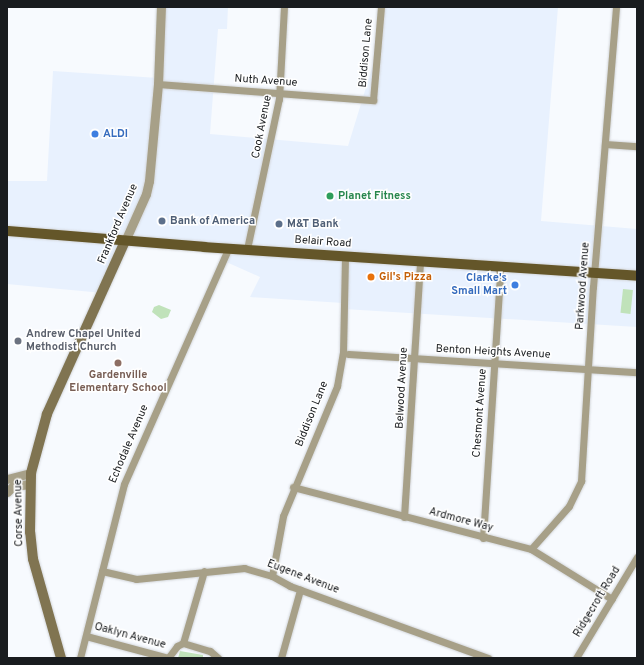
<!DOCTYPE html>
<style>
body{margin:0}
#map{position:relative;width:644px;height:665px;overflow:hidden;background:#f7fafe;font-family:Overpass,sans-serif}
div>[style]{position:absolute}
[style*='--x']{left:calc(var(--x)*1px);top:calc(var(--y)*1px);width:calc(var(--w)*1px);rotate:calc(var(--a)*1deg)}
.built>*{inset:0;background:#e8f1fe}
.green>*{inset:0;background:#c0e2ba;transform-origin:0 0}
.roads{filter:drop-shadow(0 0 1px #d3d6da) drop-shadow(0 0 1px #d3d6da)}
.minor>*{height:7px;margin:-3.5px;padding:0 3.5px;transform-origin:3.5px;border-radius:3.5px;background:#a7a088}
.tertiary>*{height:9px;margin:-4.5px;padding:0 4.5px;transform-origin:4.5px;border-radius:4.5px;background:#a7a088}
.secondary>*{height:10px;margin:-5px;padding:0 5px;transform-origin:5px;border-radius:5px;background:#807451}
.primary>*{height:10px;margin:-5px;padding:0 5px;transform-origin:5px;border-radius:5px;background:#645629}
.dots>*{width:11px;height:11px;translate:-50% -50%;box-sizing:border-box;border:2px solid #fff;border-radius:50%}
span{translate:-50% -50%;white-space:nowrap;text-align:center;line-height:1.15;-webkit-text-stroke:3px #fff;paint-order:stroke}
.street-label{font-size:11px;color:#191c1f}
.shop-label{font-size:11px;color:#366cbe;font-weight:700}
.left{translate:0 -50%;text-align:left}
.right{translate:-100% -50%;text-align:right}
.leisure-label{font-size:11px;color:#27864d;font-weight:700}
.service-label{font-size:11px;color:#4e5e75;font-weight:700}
.food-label{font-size:11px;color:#c56008;font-weight:700}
.worship-label{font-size:11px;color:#5b616d;font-weight:700}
.education-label{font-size:11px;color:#785e54;font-weight:700}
.frame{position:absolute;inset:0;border:8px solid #191c1f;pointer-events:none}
</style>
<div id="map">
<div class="built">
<div style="clip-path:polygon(162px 7px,228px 7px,227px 29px,218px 29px,210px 134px,348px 146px,380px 42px,382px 7px,558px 7px,541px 221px,637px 229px,637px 327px,344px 309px,343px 303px,250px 297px,260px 277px,224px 261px,230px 249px,125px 240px,103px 293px,7px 284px,7px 181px,47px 181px,53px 71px,158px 78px)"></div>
</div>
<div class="green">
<div style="left:623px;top:289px;width:10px;height:24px;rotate:6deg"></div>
<div style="clip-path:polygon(159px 305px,171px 310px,168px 317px,161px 319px,152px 312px,154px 307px)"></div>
<div style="clip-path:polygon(180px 651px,203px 655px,203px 658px,178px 658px)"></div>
</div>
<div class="roads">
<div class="minor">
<div style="--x:158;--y:84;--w:216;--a:4.3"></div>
<div style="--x:373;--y:100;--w:93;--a:-85.1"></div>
<div style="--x:605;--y:144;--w:32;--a:4"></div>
<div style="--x:247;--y:249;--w:153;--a:-78"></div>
<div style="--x:279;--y:99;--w:92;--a:-86.9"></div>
<div style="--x:348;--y:354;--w:290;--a:3.6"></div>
<div style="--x:293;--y:487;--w:246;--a:14.6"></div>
<div style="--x:531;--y:549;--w:95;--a:31.7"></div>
<div style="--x:404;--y:517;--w:256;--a:-86.4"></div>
<div style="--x:483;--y:538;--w:263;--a:-86.3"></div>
<div style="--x:500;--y:276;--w:10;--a:-96"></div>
<div style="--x:531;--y:549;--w:57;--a:-48.5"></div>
<div style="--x:569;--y:506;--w:28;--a:-64"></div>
<div style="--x:581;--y:481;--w:194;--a:-86.5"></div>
<div style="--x:593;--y:287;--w:281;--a:-85.3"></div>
<div style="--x:102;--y:571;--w:35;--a:13"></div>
<div style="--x:136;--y:579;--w:109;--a:-5.8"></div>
<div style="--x:244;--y:568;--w:29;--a:16"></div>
<div style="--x:272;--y:576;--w:21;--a:29"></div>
<div style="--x:290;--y:586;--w:211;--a:20"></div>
<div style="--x:272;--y:576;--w:61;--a:-79.6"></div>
<div style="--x:283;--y:516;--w:141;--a:-67.4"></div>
<div style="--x:337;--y:386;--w:34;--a:-80"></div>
<div style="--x:343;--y:353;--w:97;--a:-88.8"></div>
<div style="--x:86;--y:636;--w:85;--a:15"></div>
<div style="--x:183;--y:643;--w:75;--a:-73.7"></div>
<div style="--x:183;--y:643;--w:28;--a:17"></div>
<div style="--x:210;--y:651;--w:11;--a:41"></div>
<div style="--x:80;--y:658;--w:179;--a:-75.8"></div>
<div style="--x:124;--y:484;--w:257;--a:-66.1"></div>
<div style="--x:168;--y:658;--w:15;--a:-53"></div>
<div style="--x:177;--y:646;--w:7;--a:-27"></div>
<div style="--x:281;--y:658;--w:71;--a:-74.4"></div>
<div style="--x:576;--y:658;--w:118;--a:-58.9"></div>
</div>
<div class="tertiary">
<div style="--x:125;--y:241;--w:51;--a:-65.9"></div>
<div style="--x:146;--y:194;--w:13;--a:-77"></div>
<div style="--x:149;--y:181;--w:97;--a:-84.7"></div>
<div style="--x:158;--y:84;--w:77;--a:-87.8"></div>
<div style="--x:7;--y:479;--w:25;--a:-14"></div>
<div style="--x:7;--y:492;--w:8;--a:-45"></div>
<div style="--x:13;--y:486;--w:17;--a:-7"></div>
</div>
<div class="secondary">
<div style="--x:61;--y:658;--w:103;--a:-105.8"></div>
<div style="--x:33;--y:559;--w:27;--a:-96"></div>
<div style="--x:30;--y:532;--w:59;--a:-89"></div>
<div style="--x:31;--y:473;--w:61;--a:-74.8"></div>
<div style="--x:47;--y:414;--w:190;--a:-65.7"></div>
</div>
<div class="primary">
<div style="--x:7;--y:231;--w:198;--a:4.6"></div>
<div style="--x:204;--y:247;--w:434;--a:3.8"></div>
</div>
</div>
<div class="dots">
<div style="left:95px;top:134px;background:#3f7fe0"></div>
<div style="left:330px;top:196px;background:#2e9e5b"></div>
<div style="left:162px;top:221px;background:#5c6f8a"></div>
<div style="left:279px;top:224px;background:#5c6f8a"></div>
<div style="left:371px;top:277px;background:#e8710a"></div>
<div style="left:515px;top:285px;background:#3f7fe0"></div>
<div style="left:18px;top:341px;background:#6b7280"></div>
<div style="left:118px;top:363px;background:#8d6e63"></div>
</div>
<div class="street-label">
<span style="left:366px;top:53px;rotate:-85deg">Biddison Lane</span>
<span style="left:266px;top:81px;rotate:4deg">Nuth Avenue</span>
<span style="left:262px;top:127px;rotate:-79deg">Cook Avenue</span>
<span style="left:118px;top:224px;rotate:-67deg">Frankford Avenue</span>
<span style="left:323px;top:242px;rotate:4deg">Belair Road</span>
<span style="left:583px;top:286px;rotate:-86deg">Parkwood Avenue</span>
<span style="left:493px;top:352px;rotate:3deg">Benton Heights Avenue</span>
<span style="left:402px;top:388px;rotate:-87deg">Belwood Avenue</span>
<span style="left:480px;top:413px;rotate:-86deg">Chesmont Avenue</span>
<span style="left:312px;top:414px;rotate:-68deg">Biddison Lane</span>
<span style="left:129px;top:444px;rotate:-67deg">Echodale Avenue</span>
<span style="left:19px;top:513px;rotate:-91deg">Corse Avenue</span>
<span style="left:461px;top:520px;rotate:15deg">Ardmore Way</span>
<span style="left:303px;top:577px;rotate:21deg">Eugene Avenue</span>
<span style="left:597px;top:602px;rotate:-59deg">Ridgecroft Road</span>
<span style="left:130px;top:636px;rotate:15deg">Oaklyn Avenue</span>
</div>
<div class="shop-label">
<span class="left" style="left:103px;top:134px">ALDI</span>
<span class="right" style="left:507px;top:285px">Clarke's<br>Small Mart</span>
</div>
<div class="leisure-label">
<span class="left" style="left:338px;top:196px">Planet Fitness</span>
</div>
<div class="service-label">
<span class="left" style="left:170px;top:221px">Bank of America</span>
<span class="left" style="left:287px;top:224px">M&amp;T Bank</span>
</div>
<div class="food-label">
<span class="left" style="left:379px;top:277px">Gil's Pizza</span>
</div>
<div class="worship-label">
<span class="left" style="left:26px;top:341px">Andrew Chapel United<br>Methodist Church</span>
</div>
<div class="education-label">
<span style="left:118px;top:382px">Gardenville<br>Elementary School</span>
</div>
<div class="frame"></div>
</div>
